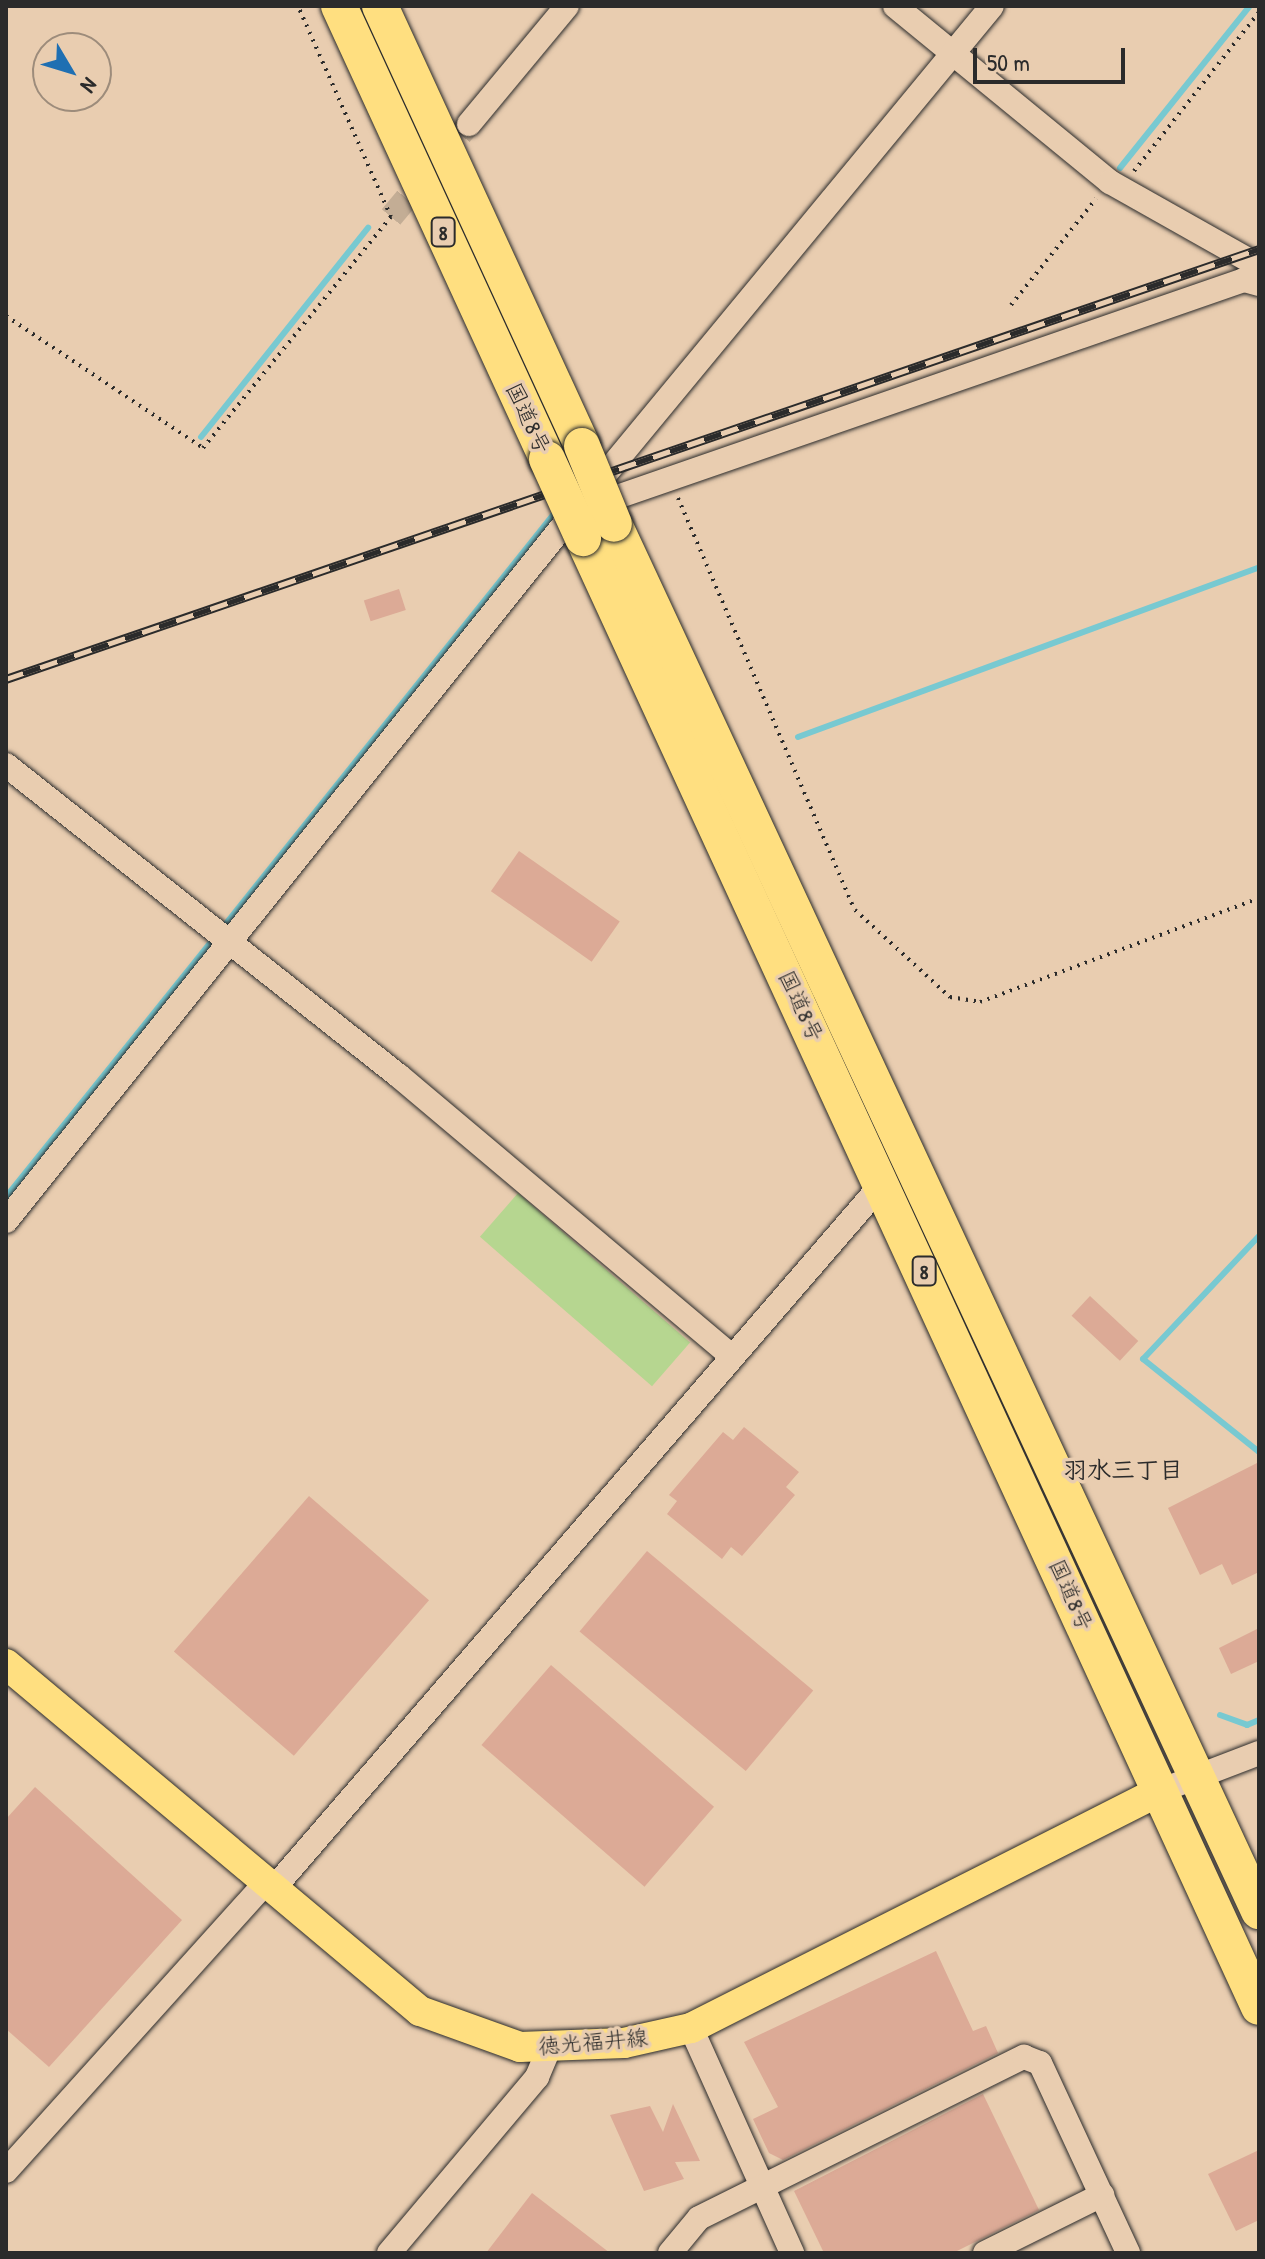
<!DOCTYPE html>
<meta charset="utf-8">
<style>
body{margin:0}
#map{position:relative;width:1265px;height:2259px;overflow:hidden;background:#e9cdb0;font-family:"Patrick Hand","Klee One",sans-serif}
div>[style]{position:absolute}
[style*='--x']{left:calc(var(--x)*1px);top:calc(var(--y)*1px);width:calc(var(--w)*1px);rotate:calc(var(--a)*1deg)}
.green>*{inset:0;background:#b6d690;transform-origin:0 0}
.stream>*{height:6px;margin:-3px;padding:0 3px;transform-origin:3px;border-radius:3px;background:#78c9d1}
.building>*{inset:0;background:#dcaa96;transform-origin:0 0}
.minor-tunnel>*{height:24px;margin-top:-12px;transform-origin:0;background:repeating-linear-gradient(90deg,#c3ad95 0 24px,transparent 0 36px)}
.path>*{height:4px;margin-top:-2px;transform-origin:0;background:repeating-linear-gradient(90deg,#2b2b2b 0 2px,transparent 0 8px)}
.roads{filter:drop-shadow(0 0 2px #2b2b2b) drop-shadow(0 0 2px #2b2b2b)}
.minor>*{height:24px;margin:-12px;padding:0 12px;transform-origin:12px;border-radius:12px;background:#e9cdb0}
.major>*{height:30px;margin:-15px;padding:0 15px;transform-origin:15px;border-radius:15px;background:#ffdf80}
.highway>*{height:36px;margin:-18px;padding:0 18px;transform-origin:18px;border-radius:18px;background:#ffdf80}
.rail>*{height:9px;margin-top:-4.5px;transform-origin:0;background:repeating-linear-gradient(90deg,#e9cdb0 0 18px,#2b2b2b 0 36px);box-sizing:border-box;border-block:2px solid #2b2b2b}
.bridges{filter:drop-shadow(0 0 2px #2b2b2b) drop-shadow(0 0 2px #2b2b2b)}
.highway-bridge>*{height:36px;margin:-18px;padding:0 18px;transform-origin:18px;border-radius:18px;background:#ffdf80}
span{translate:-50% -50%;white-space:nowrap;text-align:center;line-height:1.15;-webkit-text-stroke:7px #e9cdb0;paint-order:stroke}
.shield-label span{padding:2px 6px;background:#e9cdb0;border:2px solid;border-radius:6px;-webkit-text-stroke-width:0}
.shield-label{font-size:20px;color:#2b2b2b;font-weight:700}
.street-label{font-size:22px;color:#2b2b2b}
.neighbourhood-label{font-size:24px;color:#2b2b2b;font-weight:700}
.frame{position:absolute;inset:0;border:8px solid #2b2b2b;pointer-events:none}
.north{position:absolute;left:32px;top:32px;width:80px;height:80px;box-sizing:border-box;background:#e9cdb0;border:2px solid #9d8c7b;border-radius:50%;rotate:128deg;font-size:22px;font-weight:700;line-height:32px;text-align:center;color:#2b2b2b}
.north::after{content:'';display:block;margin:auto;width:28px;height:36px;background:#1f6fb2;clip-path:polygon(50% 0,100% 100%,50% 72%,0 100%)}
.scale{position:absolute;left:973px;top:48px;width:152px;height:36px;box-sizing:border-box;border:4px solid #2b2b2b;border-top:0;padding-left:10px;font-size:24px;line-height:28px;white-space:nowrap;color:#2b2b2b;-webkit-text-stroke:6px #e9cdb0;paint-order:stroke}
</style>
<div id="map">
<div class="green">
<div style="left:518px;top:1193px;width:228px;height:58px;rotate:41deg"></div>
</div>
<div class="stream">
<div style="--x:1120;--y:168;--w:208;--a:-51.3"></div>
<div style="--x:201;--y:437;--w:268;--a:-51.4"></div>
<div style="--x:798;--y:737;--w:491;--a:-20.2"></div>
<div style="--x:224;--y:926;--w:533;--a:-51.32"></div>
<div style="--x:6;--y:1197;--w:326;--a:-51.2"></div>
<div style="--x:1259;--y:1236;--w:169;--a:133.3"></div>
<div style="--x:1143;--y:1359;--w:149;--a:38.7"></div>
<div style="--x:1220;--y:1715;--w:29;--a:20"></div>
<div style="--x:1247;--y:1725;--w:13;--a:-23"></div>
</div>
<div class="building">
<div style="left:399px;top:589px;width:22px;height:37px;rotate:72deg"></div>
<div style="left:519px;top:851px;width:123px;height:49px;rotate:35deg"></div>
<div style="left:1090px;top:1296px;width:66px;height:27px;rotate:43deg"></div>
<div style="clip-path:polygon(744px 1427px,799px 1472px,786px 1487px,795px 1495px,742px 1556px,731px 1547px,722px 1559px,667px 1514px,677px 1501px,669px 1495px,723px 1432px,733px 1440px)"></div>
<div style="clip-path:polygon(1259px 1462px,1259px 1572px,1232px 1585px,1222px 1564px,1200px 1575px,1168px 1508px)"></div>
<div style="left:309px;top:1496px;width:159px;height:206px;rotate:41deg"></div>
<div style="left:647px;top:1551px;width:217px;height:105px;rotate:40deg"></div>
<div style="clip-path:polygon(1259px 1628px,1259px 1661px,1231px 1674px,1219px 1648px)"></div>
<div style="left:551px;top:1665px;width:216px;height:106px;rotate:41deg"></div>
<div style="clip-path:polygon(35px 1787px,182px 1920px,49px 2067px,6px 2029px,6px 1819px)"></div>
<div style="clip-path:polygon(936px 1951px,973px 2031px,986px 2026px,998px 2053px,783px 2160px,769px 2153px,753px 2119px,778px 2107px,744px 2042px)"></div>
<div style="clip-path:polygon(983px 2094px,1039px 2210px,953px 2253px,824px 2253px,794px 2191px)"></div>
<div style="clip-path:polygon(673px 2104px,700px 2161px,675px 2162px,684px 2179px,644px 2191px,610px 2115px,650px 2106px,663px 2132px)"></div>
<div style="clip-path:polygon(1259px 2150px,1259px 2220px,1236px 2231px,1208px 2174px)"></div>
<div style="clip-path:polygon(532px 2193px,610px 2253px,486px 2253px)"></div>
</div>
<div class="minor-tunnel">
<div style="--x:391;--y:217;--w:121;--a:-50"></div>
</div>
<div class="path">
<div style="--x:1134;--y:171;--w:202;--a:-51.8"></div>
<div style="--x:1011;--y:305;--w:136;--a:-51.3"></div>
<div style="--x:6;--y:316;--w:237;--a:33.8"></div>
<div style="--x:203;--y:448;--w:298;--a:-50.9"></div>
<div style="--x:391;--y:217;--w:231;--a:-113.8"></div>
<div style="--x:678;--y:498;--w:448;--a:66.8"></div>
<div style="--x:855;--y:910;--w:129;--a:42.5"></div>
<div style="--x:950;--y:997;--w:30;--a:9"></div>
<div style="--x:980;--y:1002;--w:298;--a:-20.4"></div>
</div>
<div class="roads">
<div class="minor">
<div style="--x:895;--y:6;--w:278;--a:39.3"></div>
<div style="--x:1110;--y:182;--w:171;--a:29.4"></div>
<div style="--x:469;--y:124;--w:153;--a:-50.3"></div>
<div style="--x:591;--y:506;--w:691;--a:-19.09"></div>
<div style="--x:1244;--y:280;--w:16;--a:15"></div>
<div style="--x:6;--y:765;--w:501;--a:38.36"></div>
<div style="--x:399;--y:1076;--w:436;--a:40.1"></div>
<div style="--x:6;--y:1221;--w:908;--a:-51.3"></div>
<div style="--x:574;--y:512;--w:656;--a:-50.44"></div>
<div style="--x:1160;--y:1791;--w:106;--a:-21"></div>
<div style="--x:274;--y:1888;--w:932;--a:-49.18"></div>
<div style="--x:691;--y:2028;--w:247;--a:65.8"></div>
<div style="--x:6;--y:2171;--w:389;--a:-48"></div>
<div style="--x:389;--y:2253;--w:230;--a:-49.9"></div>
<div style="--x:537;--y:2077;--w:30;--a:-67"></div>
<div style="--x:670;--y:2253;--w:45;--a:-50.4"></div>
<div style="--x:699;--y:2218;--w:363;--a:-26.4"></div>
<div style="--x:1024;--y:2057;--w:17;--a:21"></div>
<div style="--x:1040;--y:2063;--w:209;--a:65.1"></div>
<div style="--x:985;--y:2253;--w:131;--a:-26.4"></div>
</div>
<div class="major">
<div style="--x:6;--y:1664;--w:540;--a:39.97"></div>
<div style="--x:420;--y:2011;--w:106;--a:19.8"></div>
<div style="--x:520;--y:2047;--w:104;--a:-2.2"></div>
<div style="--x:624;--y:2043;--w:69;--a:-12.6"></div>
<div style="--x:691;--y:2028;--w:525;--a:-26.81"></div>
</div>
<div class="highway">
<div style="--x:339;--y:6;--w:498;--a:65.3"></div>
<div style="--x:380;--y:6;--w:484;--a:65.3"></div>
<div style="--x:614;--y:524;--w:1530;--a:65.06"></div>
<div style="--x:583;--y:538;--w:1617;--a:65.29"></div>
</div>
</div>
<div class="rail">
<div style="--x:6;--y:679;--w:1325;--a:-18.94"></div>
</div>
<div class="bridges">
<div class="highway-bridge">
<div style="--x:582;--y:446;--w:84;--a:67.7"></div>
<div style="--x:547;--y:459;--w:87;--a:65.5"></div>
</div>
</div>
<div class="shield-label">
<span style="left:443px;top:232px">8</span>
<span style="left:924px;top:1271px">8</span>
</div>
<div class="street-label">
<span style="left:528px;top:418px;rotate:65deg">国道8号</span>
<span style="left:801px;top:1006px;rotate:65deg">国道8号</span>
<span style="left:1071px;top:1595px;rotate:66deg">国道8号</span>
<span style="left:593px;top:2042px;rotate:-5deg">徳光福井線</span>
</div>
<div class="neighbourhood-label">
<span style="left:1123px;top:1470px">羽水三丁目</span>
</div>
<div class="frame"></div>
<div class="north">N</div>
<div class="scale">50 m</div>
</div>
